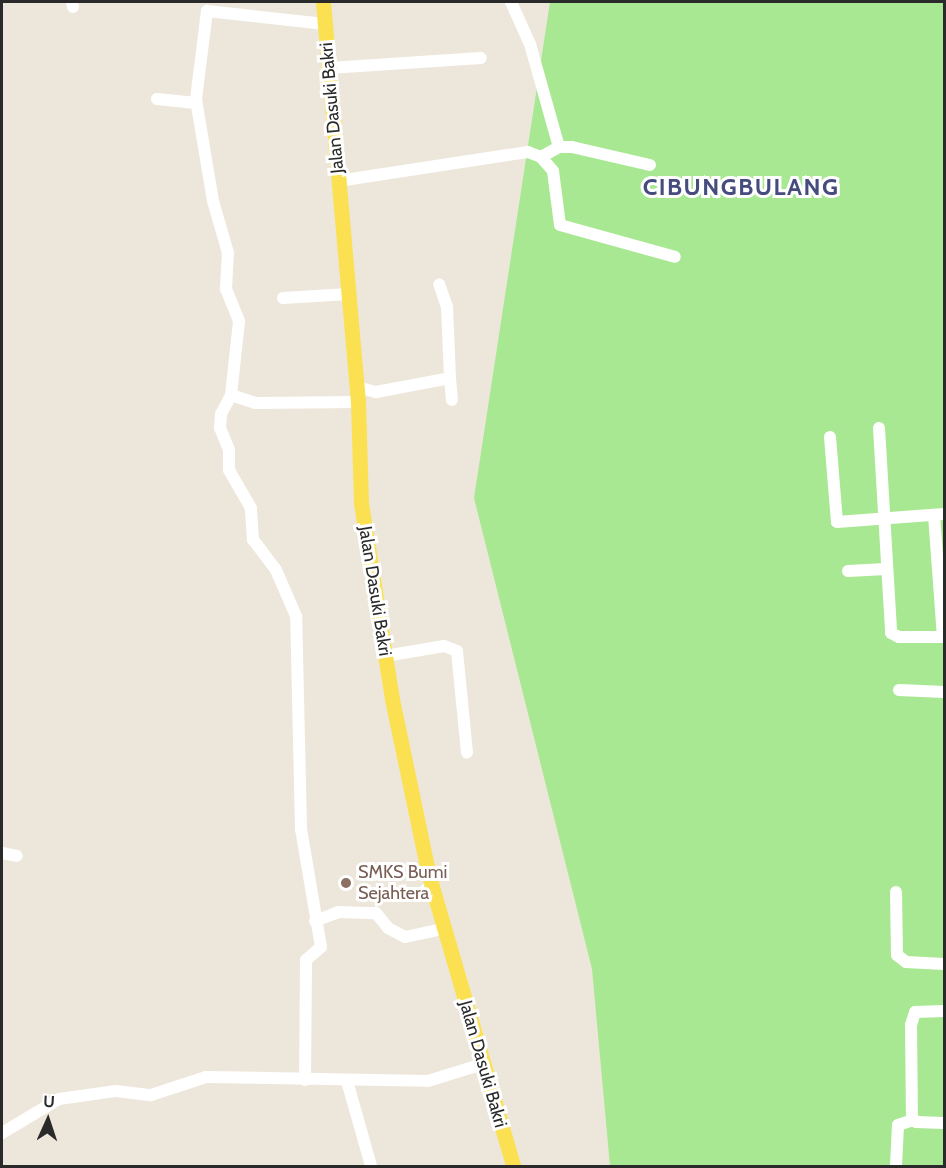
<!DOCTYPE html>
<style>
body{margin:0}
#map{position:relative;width:946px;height:1168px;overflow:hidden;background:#ede7db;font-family:Cabin,sans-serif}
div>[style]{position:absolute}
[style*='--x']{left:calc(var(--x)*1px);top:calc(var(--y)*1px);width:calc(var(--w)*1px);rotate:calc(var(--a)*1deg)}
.green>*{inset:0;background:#a9e893}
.minor>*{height:12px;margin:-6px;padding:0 6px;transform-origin:6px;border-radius:6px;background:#fff}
.major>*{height:15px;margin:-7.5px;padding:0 7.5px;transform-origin:7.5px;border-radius:7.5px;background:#fbe152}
.dots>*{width:16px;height:16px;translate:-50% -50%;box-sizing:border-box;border:3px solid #fff;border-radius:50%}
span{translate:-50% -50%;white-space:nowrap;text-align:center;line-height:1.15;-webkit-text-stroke:6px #fff;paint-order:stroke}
.street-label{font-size:18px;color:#2a2a2a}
.education-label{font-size:18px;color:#785e54}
.left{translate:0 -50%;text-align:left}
.district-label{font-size:24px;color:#474c7e;font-weight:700;letter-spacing:1.5px}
.frame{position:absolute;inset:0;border:3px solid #2a2a2a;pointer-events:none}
.north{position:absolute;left:18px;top:1090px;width:60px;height:60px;-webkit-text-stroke:4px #fff;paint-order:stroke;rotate:3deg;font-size:16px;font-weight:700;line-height:24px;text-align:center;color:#2a2a2a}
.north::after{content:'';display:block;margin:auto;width:21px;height:27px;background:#2a2a2a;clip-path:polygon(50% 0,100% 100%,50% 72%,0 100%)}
</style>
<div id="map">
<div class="green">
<div style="clip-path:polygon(550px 2px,944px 2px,944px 1166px,610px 1166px,592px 969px,474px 498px)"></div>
</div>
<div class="minor">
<div style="--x:72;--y:2;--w:5;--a:79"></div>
<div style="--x:511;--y:2;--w:46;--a:65.7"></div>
<div style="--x:530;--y:44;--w:107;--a:74.3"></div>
<div style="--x:329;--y:68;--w:152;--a:-3.8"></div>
<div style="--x:157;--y:99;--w:39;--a:6"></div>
<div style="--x:541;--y:157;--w:21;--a:-29"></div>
<div style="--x:559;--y:147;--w:13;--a:0"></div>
<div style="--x:572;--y:147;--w:80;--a:13"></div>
<div style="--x:338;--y:181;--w:192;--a:-8.7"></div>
<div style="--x:528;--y:152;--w:14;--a:21"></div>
<div style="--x:541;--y:157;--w:18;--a:49"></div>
<div style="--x:553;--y:171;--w:54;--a:82.6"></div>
<div style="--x:560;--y:225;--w:119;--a:15.5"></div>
<div style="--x:283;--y:298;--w:66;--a:-3.5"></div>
<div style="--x:450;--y:378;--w:22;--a:85"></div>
<div style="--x:357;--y:387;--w:20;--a:15"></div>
<div style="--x:376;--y:392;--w:75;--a:-10.7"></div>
<div style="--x:450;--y:378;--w:71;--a:-92.4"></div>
<div style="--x:447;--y:307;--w:24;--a:-109"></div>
<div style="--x:231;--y:395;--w:25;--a:18"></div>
<div style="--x:255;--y:403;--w:103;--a:-0.6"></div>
<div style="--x:879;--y:428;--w:205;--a:86.6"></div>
<div style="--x:891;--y:633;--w:9;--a:27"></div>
<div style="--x:899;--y:637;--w:45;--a:0"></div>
<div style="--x:830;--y:437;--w:85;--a:85.3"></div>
<div style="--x:837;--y:522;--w:107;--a:-4.3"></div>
<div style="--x:934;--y:515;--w:122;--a:85.8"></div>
<div style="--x:848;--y:571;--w:38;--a:-3"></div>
<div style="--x:385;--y:656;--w:60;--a:-9.6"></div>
<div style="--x:444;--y:646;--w:14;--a:21"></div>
<div style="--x:457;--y:651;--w:102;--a:84.4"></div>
<div style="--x:899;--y:690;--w:45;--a:2.5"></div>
<div style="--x:2;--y:853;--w:15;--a:11"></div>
<div style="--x:896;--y:892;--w:63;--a:89.1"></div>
<div style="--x:897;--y:955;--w:11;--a:38"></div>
<div style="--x:906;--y:962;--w:38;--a:3"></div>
<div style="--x:315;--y:921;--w:25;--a:-21"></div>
<div style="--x:338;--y:912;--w:38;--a:2"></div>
<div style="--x:376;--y:913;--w:19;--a:51"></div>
<div style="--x:388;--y:928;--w:19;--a:28"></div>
<div style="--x:405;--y:937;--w:39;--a:-12"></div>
<div style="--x:944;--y:1011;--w:29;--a:178"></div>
<div style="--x:915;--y:1012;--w:14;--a:107"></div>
<div style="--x:911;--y:1025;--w:92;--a:89.4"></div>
<div style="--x:912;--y:1117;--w:6;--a:51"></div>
<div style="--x:916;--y:1122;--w:28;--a:2"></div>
<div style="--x:305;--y:1080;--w:120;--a:-89.5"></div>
<div style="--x:306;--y:960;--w:20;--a:-41"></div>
<div style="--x:321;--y:947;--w:120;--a:-99.6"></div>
<div style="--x:301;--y:829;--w:213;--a:-91.3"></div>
<div style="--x:296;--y:616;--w:50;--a:-113.5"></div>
<div style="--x:276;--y:570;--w:38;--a:-127"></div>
<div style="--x:253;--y:540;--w:32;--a:-94"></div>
<div style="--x:251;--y:508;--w:44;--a:-120.1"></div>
<div style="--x:229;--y:470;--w:20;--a:-90"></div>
<div style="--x:229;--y:450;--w:24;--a:-112"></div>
<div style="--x:220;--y:428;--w:14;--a:-86"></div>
<div style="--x:221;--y:414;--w:21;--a:-62"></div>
<div style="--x:231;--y:395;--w:74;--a:-83.8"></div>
<div style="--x:239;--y:321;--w:35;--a:-112"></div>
<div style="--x:226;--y:289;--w:36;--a:-87"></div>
<div style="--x:228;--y:253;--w:54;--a:-106.1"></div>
<div style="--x:213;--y:201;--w:103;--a:-99.5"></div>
<div style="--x:196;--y:99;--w:89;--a:-82.9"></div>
<div style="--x:207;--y:11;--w:119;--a:6.3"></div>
<div style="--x:347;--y:1081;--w:88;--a:74.2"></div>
<div style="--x:2;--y:1133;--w:66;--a:-30.8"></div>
<div style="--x:59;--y:1099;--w:58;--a:-8"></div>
<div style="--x:116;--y:1091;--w:35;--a:7"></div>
<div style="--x:151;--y:1095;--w:58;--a:-18.1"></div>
<div style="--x:206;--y:1077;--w:222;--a:1"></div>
<div style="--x:428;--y:1081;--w:58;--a:-17.2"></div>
<div style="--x:896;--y:1166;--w:41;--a:-87.2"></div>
<div style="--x:898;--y:1125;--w:16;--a:-18"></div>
</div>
<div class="major">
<div style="--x:323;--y:2;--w:402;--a:85"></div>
<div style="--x:358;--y:402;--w:101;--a:88.3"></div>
<div style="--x:361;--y:503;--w:198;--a:81"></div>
<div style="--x:392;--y:699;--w:181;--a:78.2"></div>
<div style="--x:429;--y:876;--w:302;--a:73.8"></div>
</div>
<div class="dots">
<div style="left:346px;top:883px;background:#8d6e63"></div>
</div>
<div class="street-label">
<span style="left:332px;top:108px;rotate:-95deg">Jalan Dasuki Bakri</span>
<span style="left:375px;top:591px;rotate:81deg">Jalan Dasuki Bakri</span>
<span style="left:483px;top:1064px;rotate:74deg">Jalan Dasuki Bakri</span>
</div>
<div class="education-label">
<span class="left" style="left:358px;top:883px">SMKS Bumi<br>Sejahtera</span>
</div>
<div class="district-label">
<span style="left:741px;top:187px">CIBUNGBULANG</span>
</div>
<div class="frame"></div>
<div class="north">U</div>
</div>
